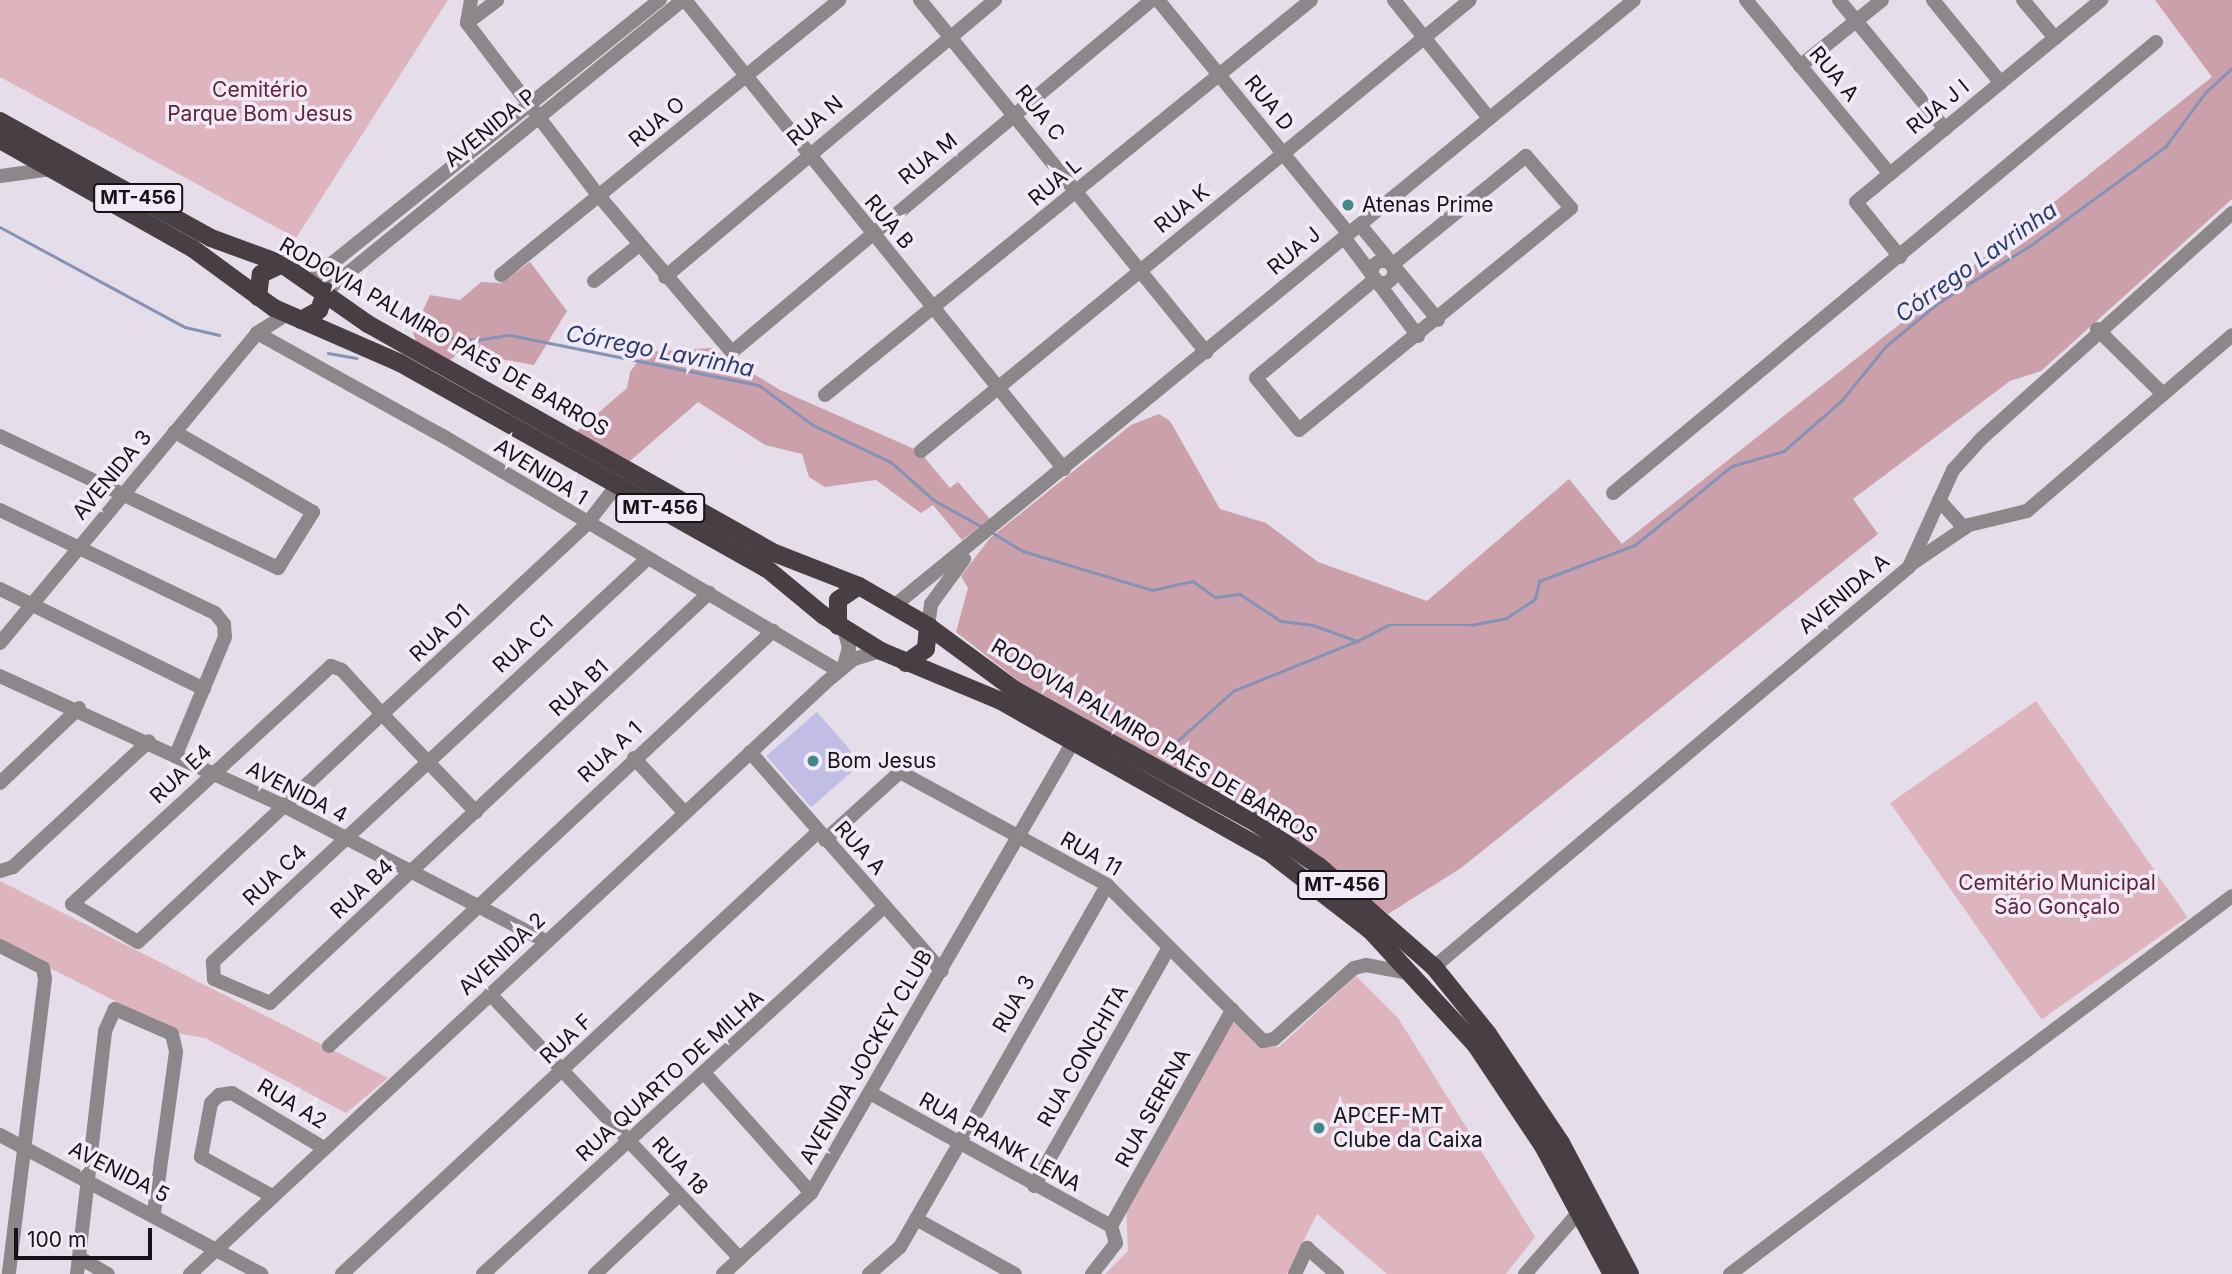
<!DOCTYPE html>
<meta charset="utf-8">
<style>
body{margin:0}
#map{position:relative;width:2232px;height:1274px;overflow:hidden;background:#e5dde9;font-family:Inter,sans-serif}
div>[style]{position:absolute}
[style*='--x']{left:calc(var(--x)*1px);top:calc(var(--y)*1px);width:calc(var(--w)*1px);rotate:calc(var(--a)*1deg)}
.green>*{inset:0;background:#deb4bf;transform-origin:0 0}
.forest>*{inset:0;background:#cba0ab}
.stream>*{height:2.5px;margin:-1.25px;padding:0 1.25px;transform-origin:1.25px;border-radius:1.25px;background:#8493b5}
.building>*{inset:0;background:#c1bde4;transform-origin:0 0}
.minor>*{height:14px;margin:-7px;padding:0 7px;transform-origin:7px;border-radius:7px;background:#8c878a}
.minor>.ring{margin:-7px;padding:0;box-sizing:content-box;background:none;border:14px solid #8c878a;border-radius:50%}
.major>*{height:18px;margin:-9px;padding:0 9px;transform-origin:9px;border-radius:9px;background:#483f45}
.dots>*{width:19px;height:19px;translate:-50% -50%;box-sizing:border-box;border:4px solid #f2eaf7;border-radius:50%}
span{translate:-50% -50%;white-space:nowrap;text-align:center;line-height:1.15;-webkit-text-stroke:7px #f2eaf7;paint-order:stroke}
.shield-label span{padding:2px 5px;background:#f2eaf7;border:2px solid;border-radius:5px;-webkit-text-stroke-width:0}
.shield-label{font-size:19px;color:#151317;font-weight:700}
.street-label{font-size:21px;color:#151317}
.park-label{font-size:21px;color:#5e273a}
.poi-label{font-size:21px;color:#151317}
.left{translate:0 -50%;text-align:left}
.water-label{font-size:23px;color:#2a3d6b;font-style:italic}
.scale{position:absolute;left:14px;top:1228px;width:138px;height:32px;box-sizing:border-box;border:4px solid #151317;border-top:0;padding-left:9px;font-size:21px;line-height:24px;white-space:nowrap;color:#151317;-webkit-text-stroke:5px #f2eaf7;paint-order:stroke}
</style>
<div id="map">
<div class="green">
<div style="clip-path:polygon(0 0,448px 0,296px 238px,0 77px)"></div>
<div style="left:2036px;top:701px;width:264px;height:178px;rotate:55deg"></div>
<div style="clip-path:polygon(0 881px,388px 1078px,346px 1113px,205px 1038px,181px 1034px,0 943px)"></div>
<div style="clip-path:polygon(1356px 976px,1398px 1018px,1535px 1237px,1506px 1274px,1387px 1274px,1317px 1214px,1287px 1274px,1105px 1274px,1128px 1251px,1126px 1207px,1234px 1021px,1257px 1045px,1279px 1047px)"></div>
</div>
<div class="forest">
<div style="clip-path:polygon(2155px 0,2232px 0,2232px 199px,2041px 371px,2010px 381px,1853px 499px,1878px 534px,1461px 868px,1388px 914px,1268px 822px,1020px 682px,956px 632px,968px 588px,961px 576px,990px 538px,1131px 425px,1159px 414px,1170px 421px,1220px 509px,1266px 523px,1318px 562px,1427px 601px,1569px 479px,1622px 544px,2212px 77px)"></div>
<div style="clip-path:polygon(530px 262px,567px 311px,534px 365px,461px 352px,447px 362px,417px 345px,413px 332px,430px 295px,460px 300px,481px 282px,501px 283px)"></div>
<div style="clip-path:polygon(711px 348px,780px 390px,919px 451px,950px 488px,958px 482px,990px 519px,962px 540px,933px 505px,921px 513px,876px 480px,825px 487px,809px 477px,802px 454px,765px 445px,698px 402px,630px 461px,575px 433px,627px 388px,630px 372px,645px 352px)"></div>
</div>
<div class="stream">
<div style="--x:0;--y:227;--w:210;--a:28.4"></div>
<div style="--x:185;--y:327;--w:35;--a:13"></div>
<div style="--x:442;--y:337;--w:35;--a:5"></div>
<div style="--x:477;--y:340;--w:33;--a:-9"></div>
<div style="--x:510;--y:335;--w:254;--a:11.4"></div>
<div style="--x:759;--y:385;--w:67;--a:36.5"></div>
<div style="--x:813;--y:425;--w:86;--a:25.4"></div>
<div style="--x:891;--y:462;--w:57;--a:41.5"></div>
<div style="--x:934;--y:500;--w:57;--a:29.2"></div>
<div style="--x:328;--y:353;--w:29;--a:10"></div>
<div style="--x:993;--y:533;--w:35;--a:31"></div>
<div style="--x:1023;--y:551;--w:135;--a:16.8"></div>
<div style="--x:1152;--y:590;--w:42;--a:-12.4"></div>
<div style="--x:1193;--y:581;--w:27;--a:36"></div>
<div style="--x:1215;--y:597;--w:25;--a:-7"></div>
<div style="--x:1240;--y:594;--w:49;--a:33.4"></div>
<div style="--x:1281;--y:621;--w:32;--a:7"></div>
<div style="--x:1313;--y:625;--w:47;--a:20"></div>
<div style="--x:1357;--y:641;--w:36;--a:-27"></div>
<div style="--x:1389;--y:625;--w:82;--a:0"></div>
<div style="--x:1471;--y:625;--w:36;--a:-11"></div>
<div style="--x:1506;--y:618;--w:35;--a:-33"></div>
<div style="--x:1535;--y:599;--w:18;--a:-77"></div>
<div style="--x:1539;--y:581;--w:103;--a:-20.6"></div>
<div style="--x:1635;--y:545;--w:125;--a:-39.2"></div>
<div style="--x:1732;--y:466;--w:54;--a:-16.1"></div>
<div style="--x:1784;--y:451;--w:77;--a:-41.3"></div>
<div style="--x:1842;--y:400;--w:70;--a:-50.8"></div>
<div style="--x:1886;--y:346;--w:67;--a:-39.6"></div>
<div style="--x:1938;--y:303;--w:110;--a:-31.9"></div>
<div style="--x:2031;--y:245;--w:166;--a:-36.2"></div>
<div style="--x:2165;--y:147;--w:67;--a:-53.5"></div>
<div style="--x:2205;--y:93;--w:37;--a:-43"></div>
<div style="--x:1164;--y:753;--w:93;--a:-41.9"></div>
<div style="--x:1233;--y:691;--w:134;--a:-22"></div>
</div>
<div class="building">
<div style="left:817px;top:712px;width:68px;height:67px;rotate:49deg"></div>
</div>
<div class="minor">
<div style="--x:471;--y:0;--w:23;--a:100"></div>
<div style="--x:467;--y:23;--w:218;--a:52.7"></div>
<div style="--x:599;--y:196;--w:205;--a:49.6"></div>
<div style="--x:732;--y:352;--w:548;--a:-39.97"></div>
<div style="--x:685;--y:0;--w:603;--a:51.06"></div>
<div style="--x:920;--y:0;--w:454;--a:50.9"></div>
<div style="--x:1158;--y:0;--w:301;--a:50.8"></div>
<div style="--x:1394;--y:0;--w:151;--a:51.2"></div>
<div style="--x:1746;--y:0;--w:226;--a:50.4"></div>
<div style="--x:1839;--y:0;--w:167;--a:50.6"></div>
<div style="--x:1933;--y:0;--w:107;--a:50.7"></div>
<div style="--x:2023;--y:0;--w:50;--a:49.9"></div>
<div style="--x:467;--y:23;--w:38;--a:-37"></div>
<div style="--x:1800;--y:66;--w:105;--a:-38.8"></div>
<div style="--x:0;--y:176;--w:52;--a:-7.7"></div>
<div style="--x:1365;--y:231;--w:115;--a:50.6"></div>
<div style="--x:1349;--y:244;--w:115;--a:53.1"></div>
<div style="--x:1900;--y:257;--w:70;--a:-128.7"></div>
<div style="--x:1856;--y:202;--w:318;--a:-39.5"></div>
<div class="ring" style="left:1372px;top:261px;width:8px;height:8px"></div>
<div style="--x:501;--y:275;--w:436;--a:-39.1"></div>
<div style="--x:665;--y:277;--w:431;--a:-40"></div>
<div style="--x:1374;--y:280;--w:153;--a:140.3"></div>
<div style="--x:1256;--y:378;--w:67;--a:50.4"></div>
<div style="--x:1299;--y:430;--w:351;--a:-39.2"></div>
<div style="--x:1571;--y:208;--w:69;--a:-130.9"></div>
<div style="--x:1526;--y:156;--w:173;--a:140.9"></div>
<div style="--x:310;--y:281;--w:449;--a:-38.8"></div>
<div style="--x:594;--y:281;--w:58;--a:-38.7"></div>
<div style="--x:326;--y:291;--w:461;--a:-39.2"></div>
<div style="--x:2097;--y:329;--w:93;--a:44.6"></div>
<div style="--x:257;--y:333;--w:213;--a:29"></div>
<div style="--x:443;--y:436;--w:460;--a:30.7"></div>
<div style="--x:825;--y:395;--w:626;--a:-39.1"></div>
<div style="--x:0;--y:436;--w:308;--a:25.4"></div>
<div style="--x:278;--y:568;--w:66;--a:-58"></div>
<div style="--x:313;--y:512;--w:160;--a:-149.9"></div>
<div style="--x:921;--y:451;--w:710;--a:-39.4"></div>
<div style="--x:1613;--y:493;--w:706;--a:-39.71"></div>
<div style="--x:1939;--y:500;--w:38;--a:48"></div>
<div style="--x:0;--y:510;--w:238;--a:25.6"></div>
<div style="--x:215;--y:613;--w:14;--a:51"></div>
<div style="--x:224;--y:624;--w:13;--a:86"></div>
<div style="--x:225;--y:637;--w:128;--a:112.6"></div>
<div style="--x:648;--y:558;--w:594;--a:137.12"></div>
<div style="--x:213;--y:962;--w:17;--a:87"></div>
<div style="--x:214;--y:979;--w:61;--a:23.2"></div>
<div style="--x:270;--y:1003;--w:601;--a:-43.04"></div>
<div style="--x:1913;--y:563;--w:68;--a:-34.2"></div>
<div style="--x:1969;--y:525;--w:60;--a:-13.6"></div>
<div style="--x:2027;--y:511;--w:270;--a:-40.6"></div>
<div style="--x:0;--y:589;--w:227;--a:26.1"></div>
<div style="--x:894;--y:606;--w:956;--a:-39.31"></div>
<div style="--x:928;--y:626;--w:22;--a:-82"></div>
<div style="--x:931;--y:604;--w:56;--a:-53.7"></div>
<div style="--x:844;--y:629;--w:20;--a:75"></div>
<div style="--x:849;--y:648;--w:19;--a:106"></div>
<div style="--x:0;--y:643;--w:403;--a:-50.3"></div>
<div style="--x:257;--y:333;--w:36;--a:-32"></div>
<div style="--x:0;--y:676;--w:312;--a:24.6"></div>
<div style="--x:284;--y:806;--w:296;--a:27.3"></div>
<div style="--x:750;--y:752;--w:291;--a:48.8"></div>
<div style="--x:634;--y:758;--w:74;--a:47.2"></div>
<div style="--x:0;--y:783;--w:109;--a:-43.5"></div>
<div style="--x:476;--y:812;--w:136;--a:-133.8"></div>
<div style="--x:382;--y:714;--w:59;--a:-132.3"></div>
<div style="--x:342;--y:670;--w:12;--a:-160"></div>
<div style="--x:331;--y:666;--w:352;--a:137.4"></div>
<div style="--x:72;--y:904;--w:76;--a:29.9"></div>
<div style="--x:138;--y:942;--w:200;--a:-43"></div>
<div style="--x:284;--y:806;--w:134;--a:-43.2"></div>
<div style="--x:382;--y:714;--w:142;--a:-42.7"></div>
<div style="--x:486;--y:618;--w:137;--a:-42.9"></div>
<div style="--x:586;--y:525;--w:51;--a:-52.2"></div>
<div style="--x:825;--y:840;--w:101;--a:-42.2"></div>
<div style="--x:900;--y:772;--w:236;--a:28.6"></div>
<div style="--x:1107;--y:885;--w:221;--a:45"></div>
<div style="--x:1263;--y:1041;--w:11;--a:-10"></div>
<div style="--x:1274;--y:1039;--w:107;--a:-41.6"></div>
<div style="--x:1354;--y:968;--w:12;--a:-14"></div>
<div style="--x:1366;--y:965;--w:48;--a:10.8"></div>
<div style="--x:0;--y:871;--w:14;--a:-17"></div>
<div style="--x:13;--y:867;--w:185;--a:-42.8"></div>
<div style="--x:0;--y:946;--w:48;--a:27.1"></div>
<div style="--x:43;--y:968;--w:11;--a:80"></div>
<div style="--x:45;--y:979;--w:297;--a:97"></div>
<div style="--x:1434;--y:967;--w:621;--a:-40.1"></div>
<div style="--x:1909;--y:567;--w:107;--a:-65.6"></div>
<div style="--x:1953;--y:470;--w:42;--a:-47.9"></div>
<div style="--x:1981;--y:439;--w:338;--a:-42"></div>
<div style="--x:490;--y:994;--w:364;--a:46.6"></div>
<div style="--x:329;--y:1046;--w:608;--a:-43.07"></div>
<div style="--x:706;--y:1075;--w:158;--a:48.3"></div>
<div style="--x:870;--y:1093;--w:275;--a:28.9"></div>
<div style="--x:0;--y:1135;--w:296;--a:28"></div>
<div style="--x:1034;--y:1186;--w:274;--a:-60.5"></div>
<div style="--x:272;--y:1196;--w:81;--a:-151.2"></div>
<div style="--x:201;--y:1157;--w:55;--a:-79.5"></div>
<div style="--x:211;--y:1103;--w:11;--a:-45"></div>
<div style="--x:219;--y:1095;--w:13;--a:-9"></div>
<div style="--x:232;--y:1093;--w:107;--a:30.9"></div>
<div style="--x:916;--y:1219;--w:113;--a:29.1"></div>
<div style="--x:1111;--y:1226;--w:248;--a:-60.7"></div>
<div style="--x:80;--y:1258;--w:32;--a:30"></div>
<div style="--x:77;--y:1274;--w:245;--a:-83.4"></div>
<div style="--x:105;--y:1031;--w:24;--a:-66"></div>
<div style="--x:115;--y:1009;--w:62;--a:23.7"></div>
<div style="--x:172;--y:1034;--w:18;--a:77"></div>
<div style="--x:176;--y:1052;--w:162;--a:97.8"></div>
<div style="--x:190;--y:1274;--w:867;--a:-42.94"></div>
<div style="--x:825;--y:683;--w:38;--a:-40"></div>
<div style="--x:854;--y:659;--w:28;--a:-17"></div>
<div style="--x:342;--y:1274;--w:650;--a:-42.88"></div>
<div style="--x:483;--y:1274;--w:544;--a:-42.47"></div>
<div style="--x:595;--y:1274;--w:114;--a:-43.2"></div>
<div style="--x:723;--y:1274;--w:120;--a:-42.6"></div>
<div style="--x:811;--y:1193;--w:522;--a:-59.85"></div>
<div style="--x:869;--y:1274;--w:41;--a:-41.1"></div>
<div style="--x:900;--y:1247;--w:417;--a:-60.2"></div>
<div style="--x:1092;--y:1274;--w:39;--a:-52"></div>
<div style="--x:1116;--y:1243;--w:18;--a:-106"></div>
<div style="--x:1295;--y:1274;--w:29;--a:-65"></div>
<div style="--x:1307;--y:1248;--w:40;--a:41"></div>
<div style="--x:1525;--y:1274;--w:82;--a:-48.9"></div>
<div style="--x:1730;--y:1274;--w:628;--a:-36.98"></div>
</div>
<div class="major">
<div style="--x:0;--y:121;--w:241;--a:29"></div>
<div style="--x:211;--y:238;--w:76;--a:20.1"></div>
<div style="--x:282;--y:264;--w:105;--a:34.9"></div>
<div style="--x:368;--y:324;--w:464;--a:29.4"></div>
<div style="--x:772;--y:552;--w:93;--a:21.3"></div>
<div style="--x:859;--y:586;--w:80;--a:30.1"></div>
<div style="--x:928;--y:626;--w:108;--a:36.3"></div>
<div style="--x:1015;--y:690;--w:275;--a:28.9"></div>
<div style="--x:1256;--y:823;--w:78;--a:34.5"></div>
<div style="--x:1320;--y:867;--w:152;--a:41.3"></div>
<div style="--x:1434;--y:967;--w:86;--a:51.1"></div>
<div style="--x:1488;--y:1034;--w:131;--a:56.2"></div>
<div style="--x:1561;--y:1143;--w:148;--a:62.2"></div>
<div style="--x:0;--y:140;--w:220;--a:29.4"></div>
<div style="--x:192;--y:248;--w:102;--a:36.2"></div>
<div style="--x:274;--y:308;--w:137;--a:23.6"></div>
<div style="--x:400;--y:363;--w:420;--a:29.3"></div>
<div style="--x:766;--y:568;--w:74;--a:39.5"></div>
<div style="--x:823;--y:615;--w:68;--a:31.8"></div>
<div style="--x:881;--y:651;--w:128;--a:22.6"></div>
<div style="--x:999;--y:700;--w:310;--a:29.4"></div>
<div style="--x:1269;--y:852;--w:128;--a:37.7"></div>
<div style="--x:1370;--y:930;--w:155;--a:47.4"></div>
<div style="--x:1475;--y:1044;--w:123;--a:56.3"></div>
<div style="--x:1543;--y:1146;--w:145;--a:61.7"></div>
<div style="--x:258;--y:297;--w:23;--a:-83"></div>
<div style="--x:261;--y:274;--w:23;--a:-25"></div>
<div style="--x:301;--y:320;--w:21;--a:-29"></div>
<div style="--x:319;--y:310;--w:20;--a:-70"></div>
<div style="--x:838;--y:626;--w:26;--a:-90"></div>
<div style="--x:838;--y:600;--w:25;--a:-34"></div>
<div style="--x:906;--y:663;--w:24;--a:-35"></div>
<div style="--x:926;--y:649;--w:23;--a:-85"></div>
</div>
<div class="dots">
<div style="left:1348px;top:205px;background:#418988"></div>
<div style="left:813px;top:761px;background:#418988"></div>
<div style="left:1319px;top:1128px;background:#418988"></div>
</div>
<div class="shield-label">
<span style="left:138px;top:198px">MT-456</span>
<span style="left:660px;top:508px">MT-456</span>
<span style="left:1342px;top:885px">MT-456</span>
</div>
<div class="street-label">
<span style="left:1834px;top:74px;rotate:50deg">RUA A</span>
<span style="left:1269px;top:103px;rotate:51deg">RUA D</span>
<span style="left:1938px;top:107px;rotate:-39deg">RUA J I</span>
<span style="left:1040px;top:113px;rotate:51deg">RUA C</span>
<span style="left:815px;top:121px;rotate:-40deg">RUA N</span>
<span style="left:657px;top:122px;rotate:-40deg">RUA O</span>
<span style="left:490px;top:128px;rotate:-39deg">AVENIDA P</span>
<span style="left:928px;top:159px;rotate:-39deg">RUA M</span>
<span style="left:1055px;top:182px;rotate:-40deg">RUA L</span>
<span style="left:1182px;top:209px;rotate:-39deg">RUA K</span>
<span style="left:889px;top:222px;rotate:50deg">RUA B</span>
<span style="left:1294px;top:251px;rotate:-40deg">RUA J</span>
<span style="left:444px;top:337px;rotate:30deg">RODOVIA PALMIRO PAES DE BARROS</span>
<span style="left:541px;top:472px;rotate:32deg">AVENIDA 1</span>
<span style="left:112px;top:475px;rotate:-50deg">AVENIDA 3</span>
<span style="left:1844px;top:594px;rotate:-40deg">AVENIDA A</span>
<span style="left:440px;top:633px;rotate:-43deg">RUA D1</span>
<span style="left:523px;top:644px;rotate:-43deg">RUA C1</span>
<span style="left:579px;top:688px;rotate:-43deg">RUA B1</span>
<span style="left:1154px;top:741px;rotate:31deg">RODOVIA PALMIRO PAES DE BARROS</span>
<span style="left:610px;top:752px;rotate:-43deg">RUA A 1</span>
<span style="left:181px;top:774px;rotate:-43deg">RUA E4</span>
<span style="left:297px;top:792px;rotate:27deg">AVENIDA 4</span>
<span style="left:860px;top:848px;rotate:48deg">RUA A</span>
<span style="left:1091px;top:854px;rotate:30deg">RUA 11</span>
<span style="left:275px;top:875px;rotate:-43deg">RUA C4</span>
<span style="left:362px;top:889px;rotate:-43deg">RUA B4</span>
<span style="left:502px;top:954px;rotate:-43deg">AVENIDA 2</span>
<span style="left:1014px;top:1004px;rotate:-60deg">RUA 3</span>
<span style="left:566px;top:1039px;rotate:-43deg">RUA F</span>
<span style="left:1083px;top:1056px;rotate:-60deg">RUA CONCHITA</span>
<span style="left:866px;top:1057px;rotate:-60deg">AVENIDA JOCKEY CLUB</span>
<span style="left:670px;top:1076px;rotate:-42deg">RUA QUARTO DE MILHA</span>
<span style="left:292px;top:1104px;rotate:31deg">RUA A2</span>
<span style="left:1153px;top:1108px;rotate:-61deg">RUA SERENA</span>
<span style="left:1000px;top:1142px;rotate:29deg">RUA PRANK LENA</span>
<span style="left:680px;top:1166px;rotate:47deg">RUA 18</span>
<span style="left:119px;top:1172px;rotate:27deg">AVENIDA 5</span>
</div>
<div class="park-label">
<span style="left:260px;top:102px">Cemitério<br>Parque Bom Jesus</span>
<span style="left:2057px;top:895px">Cemitério Municipal<br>São Gonçalo</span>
</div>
<div class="poi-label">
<span class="left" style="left:1362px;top:205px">Atenas Prime</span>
<span class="left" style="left:827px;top:761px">Bom Jesus</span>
<span class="left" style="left:1333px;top:1128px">APCEF-MT<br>Clube da Caixa</span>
</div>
<div class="water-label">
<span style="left:1976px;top:262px;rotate:-35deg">Córrego Lavrinha</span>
<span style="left:660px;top:351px;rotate:11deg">Córrego Lavrinha</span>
</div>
<div class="scale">100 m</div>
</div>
